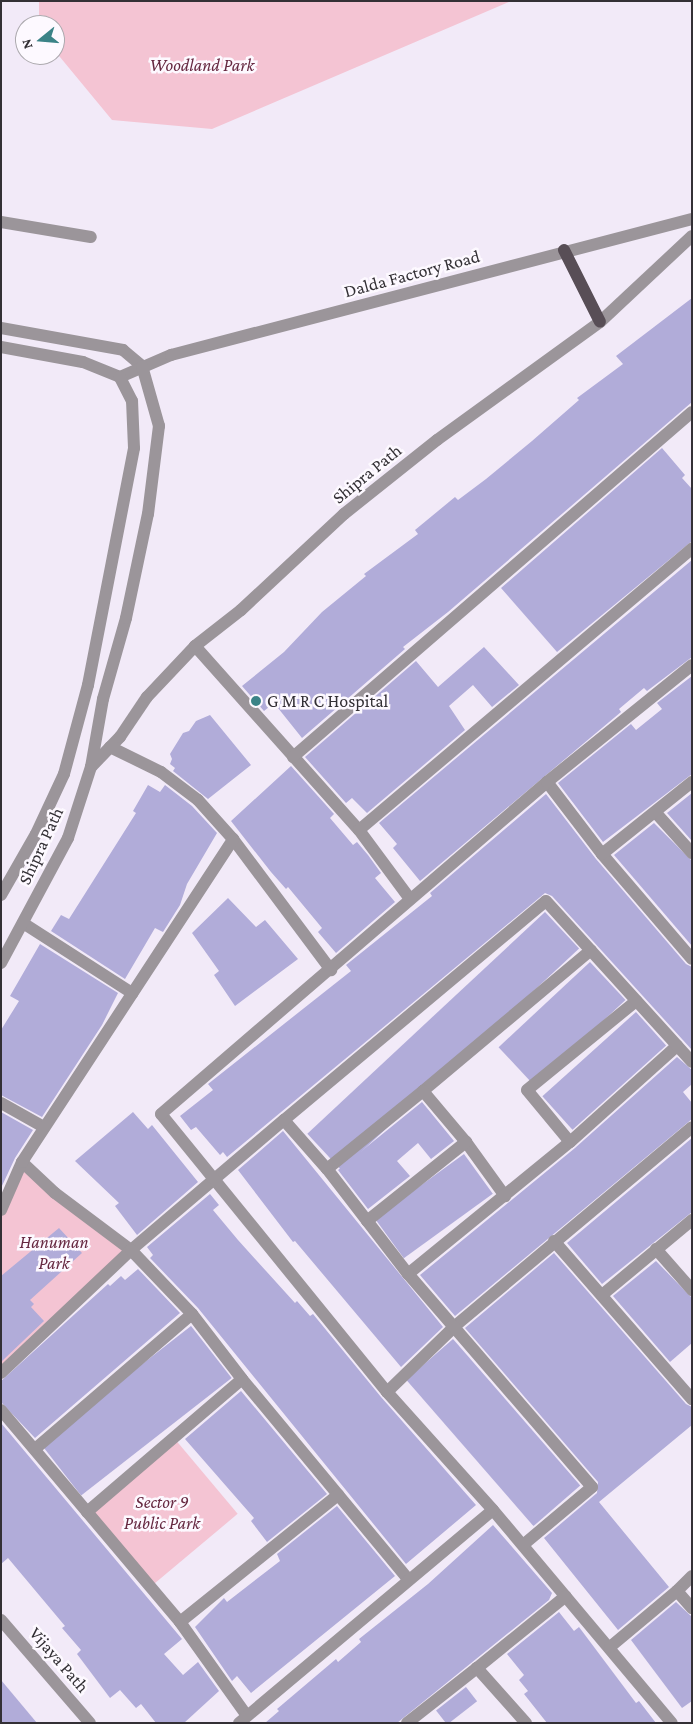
<!DOCTYPE html>
<style>
body{margin:0}
#map{position:relative;width:693px;height:1724px;overflow:hidden;background:#f2eaf8;font-family:"Crimson Pro",serif}
div>[style]{position:absolute}
[style*='--x']{left:calc(var(--x)*1px);top:calc(var(--y)*1px);width:calc(var(--w)*1px);rotate:calc(var(--a)*1deg)}
.green>*{inset:0;background:#f4c4d3;transform-origin:0 0}
.building>*{inset:0;background:#b1acd9;transform-origin:0 0}
.minor>*{height:12px;margin:-6px;padding:0 6px;transform-origin:6px;border-radius:6px;background:#9b959a}
.major>*{height:12px;margin:-6px;padding:0 6px;transform-origin:6px;border-radius:6px;background:#584e56}
.dots>*{width:14px;height:14px;translate:-50% -50%;box-sizing:border-box;border:2px solid #fdf9ff;border-radius:50%}
span{translate:-50% -50%;white-space:nowrap;text-align:center;line-height:1.15;-webkit-text-stroke:5px #fdf9ff;paint-order:stroke}
.park-label{font-size:18px;color:#662841;font-style:italic}
.street-label{font-size:18px;color:#333035}
.poi-label{font-size:18px;color:#333035}
.left{translate:0 -50%;text-align:left}
.frame{position:absolute;inset:0;border:2px solid #333035;pointer-events:none}
.north{position:absolute;left:15px;top:15px;width:50px;height:50px;box-sizing:border-box;background:#fdf9ff;border:1px solid #aca9ae;border-radius:50%;rotate:253deg;font-size:14px;font-weight:700;line-height:20px;text-align:center;color:#333035}
.north::after{content:'';display:block;margin:auto;width:18px;height:22px;background:#3b8387;clip-path:polygon(50% 0,100% 100%,50% 72%,0 100%)}
</style>
<div id="map">
<div class="green">
<div style="clip-path:polygon(39px 1px,511px 1px,212px 129px,112px 120px,55px 51px,55px 25px,39px 25px)"></div>
<div style="clip-path:polygon(22px 1162px,131px 1250px,1px 1373px,1px 1202px)"></div>
<div style="left:174px;top:1438px;width:99px;height:114px;rotate:50deg"></div>
</div>
<div class="building">
<div style="clip-path:polygon(692px 298px,692px 402px,448px 612px,403px 647px,405px 649px,302px 738px,274px 703px,264px 711px,242px 686px,284px 652px,322px 612px,366px 576px,364px 574px,418px 534px,415px 530px,455px 497px,458px 500px,486px 479px,532px 441px,579px 400px,577px 398px,623px 364px,616px 356px)"></div>
<div style="clip-path:polygon(662px 448px,685px 475px,682px 478px,692px 489px,692px 541px,557px 652px,501px 588px)"></div>
<div style="clip-path:polygon(692px 560px,692px 657px,647px 691px,644px 688px,619px 709px,621px 712px,420px 881px,393px 848px,397px 844px,379px 823px)"></div>
<div style="clip-path:polygon(484px 647px,519px 685px,492px 707px,473px 685px,449px 706px,465px 730px,367px 813px,352px 798px,346px 803px,305px 757px,416px 661px,438px 687px)"></div>
<div style="clip-path:polygon(692px 676px,692px 774px,603px 842px,558px 783px,631px 724px,636px 730px,662px 709px,657px 703px)"></div>
<div style="clip-path:polygon(210px 715px,251px 765px,208px 799px,173px 771px,175px 768px,170px 764px,172px 759px,170px 754px,183px 733px,189px 731px,196px 721px)"></div>
<div style="clip-path:polygon(291px 766px,334px 814px,330px 818px,353px 845px,357px 842px,368px 855px,381px 873px,375px 878px,395px 902px,336px 953px,318px 932px,322px 928px,288px 887px,286px 889px,271px 872px,231px 821px)"></div>
<div style="clip-path:polygon(148px 785px,160px 792px,165px 785px,192px 806px,217px 833px,187px 884px,180px 905px,163px 932px,155px 928px,125px 979px,51px 931px,61px 915px,69px 919px,136px 813px,133px 811px)"></div>
<div style="clip-path:polygon(692px 793px,692px 841px,667px 813px)"></div>
<div style="clip-path:polygon(546px 794px,596px 859px,686px 964px,692px 967px,692px 1050px,552px 896px,545px 893px,227px 1157px,223px 1152px,220px 1155px,196px 1127px,191px 1130px,180px 1116px,213px 1090px,208px 1084px,351px 971px,346px 965px,432px 896px,430px 893px)"></div>
<div style="clip-path:polygon(654px 823px,692px 861px,692px 946px,614px 855px)"></div>
<div style="clip-path:polygon(228px 898px,256px 927px,265px 920px,298px 959px,235px 1006px,214px 975px,219px 971px,192px 933px)"></div>
<div style="left:545px;top:912px;width:50px;height:325px;rotate:47deg"></div>
<div style="clip-path:polygon(40px 944px,118px 993px,102px 1025px,42px 1117px,1px 1095px,1px 1030px,19px 1001px,10px 996px)"></div>
<div style="left:590px;top:962px;width:52px;height:125px;rotate:47deg"></div>
<div style="left:636px;top:1012px;width:45px;height:126px;rotate:48deg"></div>
<div style="clip-path:polygon(677px 1057px,692px 1070px,692px 1084px,683px 1092px,692px 1103px,692px 1119px,455px 1316px,420px 1275px,575px 1148px)"></div>
<div style="clip-path:polygon(422px 1102px,454px 1141px,431px 1159px,418px 1143px,397px 1161px,410px 1176px,368px 1209px,338px 1170px)"></div>
<div style="clip-path:polygon(1px 1112px,33px 1130px,15px 1158px,1px 1188px)"></div>
<div style="clip-path:polygon(133px 1112px,148px 1129px,152px 1125px,198px 1182px,137px 1235px,115px 1206px,119px 1203px,75px 1161px)"></div>
<div style="clip-path:polygon(283px 1131px,443px 1327px,401px 1367px,295px 1241px,293px 1242px,238px 1170px)"></div>
<div style="clip-path:polygon(692px 1138px,692px 1212px,602px 1284px,567px 1243px)"></div>
<div style="left:464px;top:1154px;width:49px;height:110px;rotate:54deg"></div>
<div style="clip-path:polygon(210px 1194px,219px 1205px,213px 1210px,238px 1240px,295px 1303px,297px 1301px,310px 1316px,313px 1314px,381px 1397px,476px 1505px,406px 1564px,198px 1308px,150px 1258px,153px 1255px,147px 1247px)"></div>
<div style="clip-path:polygon(59px 1228px,82px 1253px,30px 1300px,34px 1304px,31px 1307px,44px 1321px,1px 1362px,1px 1276px)"></div>
<div style="clip-path:polygon(554px 1253px,686px 1404px,692px 1407px,692px 1425px,599px 1502px,669px 1587px,618px 1630px,544px 1538px,597px 1493px,598px 1482px,465px 1328px)"></div>
<div style="clip-path:polygon(656px 1261px,692px 1298px,692px 1343px,670px 1362px,613px 1296px)"></div>
<div style="clip-path:polygon(138px 1269px,180px 1313px,35px 1438px,1px 1402px,1px 1381px,108px 1284px,110px 1286px,121px 1276px,125px 1280px)"></div>
<div style="left:191px;top:1326px;width:66px;height:191px;rotate:52deg"></div>
<div style="left:453px;top:1339px;width:194px;height:62px;rotate:49deg"></div>
<div style="clip-path:polygon(241px 1391px,327px 1494px,267px 1542px,251px 1521px,254px 1518px,185px 1439px)"></div>
<div style="clip-path:polygon(1px 1423px,182px 1639px,164px 1654px,183px 1675px,198px 1662px,219px 1691px,184px 1723px,156px 1723px,141px 1704px,136px 1708px,120px 1690px,110px 1698px,77px 1654px,81px 1650px,62px 1628px,65px 1626px,8px 1558px,1px 1564px)"></div>
<div style="clip-path:polygon(337px 1506px,395px 1576px,251px 1693px,237px 1676px,232px 1681px,195px 1627px,224px 1598px,227px 1602px,280px 1561px,277px 1554px)"></div>
<div style="clip-path:polygon(493px 1525px,552px 1593px,549px 1600px,397px 1723px,265px 1723px,279px 1711px,277px 1709px,336px 1659px,338px 1662px,361px 1642px,359px 1639px,428px 1584px)"></div>
<div style="clip-path:polygon(676px 1602px,692px 1617px,692px 1701px,682px 1708px,631px 1640px)"></div>
<div style="clip-path:polygon(559px 1612px,574px 1631px,579px 1627px,636px 1703px,639px 1701px,656px 1723px,547px 1723px,524px 1694px,528px 1691px,519px 1680px,524px 1675px,507px 1654px)"></div>
<div style="clip-path:polygon(1px 1680px,37px 1723px,1px 1723px)"></div>
<div style="left:466px;top:1687px;width:18px;height:38px;rotate:52deg"></div>
</div>
<div class="minor">
<div style="--x:1;--y:222;--w:91;--a:9.5"></div>
<div style="--x:1;--y:328;--w:124;--a:10.2"></div>
<div style="--x:123;--y:350;--w:25;--a:40"></div>
<div style="--x:1;--y:347;--w:83;--a:10.4"></div>
<div style="--x:83;--y:362;--w:40;--a:22"></div>
<div style="--x:120;--y:377;--w:56;--a:-23.3"></div>
<div style="--x:171;--y:355;--w:538;--a:-14.63"></div>
<div style="--x:195;--y:646;--w:246;--a:48.3"></div>
<div style="--x:359;--y:830;--w:86;--a:53.5"></div>
<div style="--x:110;--y:747;--w:57;--a:26.1"></div>
<div style="--x:161;--y:772;--w:46;--a:37.1"></div>
<div style="--x:198;--y:800;--w:52;--a:48.1"></div>
<div style="--x:233;--y:839;--w:164;--a:53.2"></div>
<div style="--x:293;--y:757;--w:527;--a:-40.85"></div>
<div style="--x:91;--y:767;--w:69;--a:-80"></div>
<div style="--x:103;--y:699;--w:84;--a:-74.1"></div>
<div style="--x:126;--y:618;--w:106;--a:-78.1"></div>
<div style="--x:148;--y:514;--w:89;--a:-82.9"></div>
<div style="--x:159;--y:426;--w:62;--a:-105.8"></div>
<div style="--x:547;--y:782;--w:91;--a:52.6"></div>
<div style="--x:602;--y:854;--w:138;--a:49.4"></div>
<div style="--x:656;--y:813;--w:54;--a:48"></div>
<div style="--x:359;--y:830;--w:436;--a:-40.2"></div>
<div style="--x:602;--y:854;--w:115;--a:-38.7"></div>
<div style="--x:1;--y:895;--w:70;--a:-60.2"></div>
<div style="--x:36;--y:834;--w:66;--a:-65"></div>
<div style="--x:64;--y:774;--w:92;--a:-74.9"></div>
<div style="--x:88;--y:685;--w:241;--a:-79"></div>
<div style="--x:134;--y:448;--w:47;--a:-92.4"></div>
<div style="--x:132;--y:401;--w:27;--a:-117"></div>
<div style="--x:23;--y:923;--w:130;--a:32.7"></div>
<div style="--x:1;--y:963;--w:142;--a:-61.8"></div>
<div style="--x:68;--y:838;--w:75;--a:-72.1"></div>
<div style="--x:91;--y:767;--w:42;--a:-46"></div>
<div style="--x:120;--y:737;--w:48;--a:-56"></div>
<div style="--x:147;--y:697;--w:70;--a:-46.7"></div>
<div style="--x:195;--y:646;--w:58;--a:-38"></div>
<div style="--x:241;--y:610;--w:141;--a:-43"></div>
<div style="--x:344;--y:514;--w:119;--a:-38.5"></div>
<div style="--x:437;--y:440;--w:201;--a:-35.9"></div>
<div style="--x:600;--y:322;--w:126;--a:-43.1"></div>
<div style="--x:423;--y:1091;--w:219;--a:-40"></div>
<div style="--x:1;--y:1103;--w:49;--a:29.2"></div>
<div style="--x:570;--y:1142;--w:67;--a:-129.6"></div>
<div style="--x:527;--y:1090;--w:141;--a:-39.2"></div>
<div style="--x:22;--y:1162;--w:45;--a:43.2"></div>
<div style="--x:55;--y:1193;--w:95;--a:36.9"></div>
<div style="--x:131;--y:1250;--w:201;--a:-40.4"></div>
<div style="--x:327;--y:1169;--w:124;--a:-39.1"></div>
<div style="--x:423;--y:1091;--w:67;--a:49.9"></div>
<div style="--x:466;--y:1142;--w:67;--a:54.2"></div>
<div style="--x:1;--y:1210;--w:52;--a:-66.4"></div>
<div style="--x:22;--y:1162;--w:386;--a:-56.8"></div>
<div style="--x:367;--y:1221;--w:127;--a:-38.6"></div>
<div style="--x:554;--y:1241;--w:210;--a:48.9"></div>
<div style="--x:656;--y:1249;--w:55;--a:48.7"></div>
<div style="--x:408;--y:1274;--w:209;--a:-39.2"></div>
<div style="--x:570;--y:1142;--w:144;--a:-41.9"></div>
<div style="--x:602;--y:1295;--w:117;--a:-39.8"></div>
<div style="--x:1;--y:1373;--w:179;--a:-43.4"></div>
<div style="--x:131;--y:1250;--w:88;--a:46.4"></div>
<div style="--x:192;--y:1314;--w:82;--a:52.4"></div>
<div style="--x:242;--y:1379;--w:260;--a:50.3"></div>
<div style="--x:387;--y:1392;--w:95;--a:-44.1"></div>
<div style="--x:455;--y:1326;--w:309;--a:-40"></div>
<div style="--x:1;--y:1410;--w:277;--a:49.8"></div>
<div style="--x:180;--y:1622;--w:115;--a:54.5"></div>
<div style="--x:35;--y:1449;--w:207;--a:-40.7"></div>
<div style="--x:493;--y:1510;--w:278;--a:50"></div>
<div style="--x:87;--y:1512;--w:204;--a:-40.6"></div>
<div style="--x:523;--y:1545;--w:90;--a:-40"></div>
<div style="--x:592;--y:1487;--w:281;--a:-130.8"></div>
<div style="--x:408;--y:1274;--w:133;--a:-127.6"></div>
<div style="--x:327;--y:1169;--w:65;--a:-131.3"></div>
<div style="--x:284;--y:1120;--w:341;--a:-39.9"></div>
<div style="--x:546;--y:901;--w:217;--a:47.8"></div>
<div style="--x:692;--y:1576;--w:21;--a:135"></div>
<div style="--x:677;--y:1591;--w:23;--a:49"></div>
<div style="--x:1;--y:1620;--w:136;--a:49.2"></div>
<div style="--x:180;--y:1622;--w:203;--a:-38.8"></div>
<div style="--x:610;--y:1647;--w:87;--a:-39.9"></div>
<div style="--x:239;--y:1723;--w:331;--a:-40"></div>
<div style="--x:493;--y:1510;--w:159;--a:-131.9"></div>
<div style="--x:387;--y:1392;--w:358;--a:-129.1"></div>
<div style="--x:161;--y:1114;--w:509;--a:-40.7"></div>
<div style="--x:547;--y:782;--w:186;--a:-38.9"></div>
<div style="--x:407;--y:1723;--w:89;--a:-38.2"></div>
<div style="--x:526;--y:1723;--w:74;--a:-131.7"></div>
<div style="--x:477;--y:1668;--w:114;--a:-39"></div>
</div>
<div class="major">
<div style="--x:564;--y:250;--w:80;--a:63.4"></div>
</div>
<div class="dots">
<div style="left:256px;top:701px;background:#3b8387"></div>
</div>
<div class="park-label">
<span style="left:202px;top:65px">Woodland Park</span>
<span style="left:54px;top:1253px">Hanuman<br>Park</span>
<span style="left:162px;top:1513px">Sector 9<br>Public Park</span>
</div>
<div class="street-label">
<span style="left:412px;top:274px;rotate:-15deg">Dalda Factory Road</span>
<span style="left:367px;top:474px;rotate:-39deg">Shipra Path</span>
<span style="left:41px;top:846px;rotate:-65deg">Shipra Path</span>
<span style="left:59px;top:1660px;rotate:49deg">Vijaya Path</span>
</div>
<div class="poi-label">
<span class="left" style="left:267px;top:701px">G M R C Hospital</span>
</div>
<div class="frame"></div>
<div class="north">N</div>
</div>
